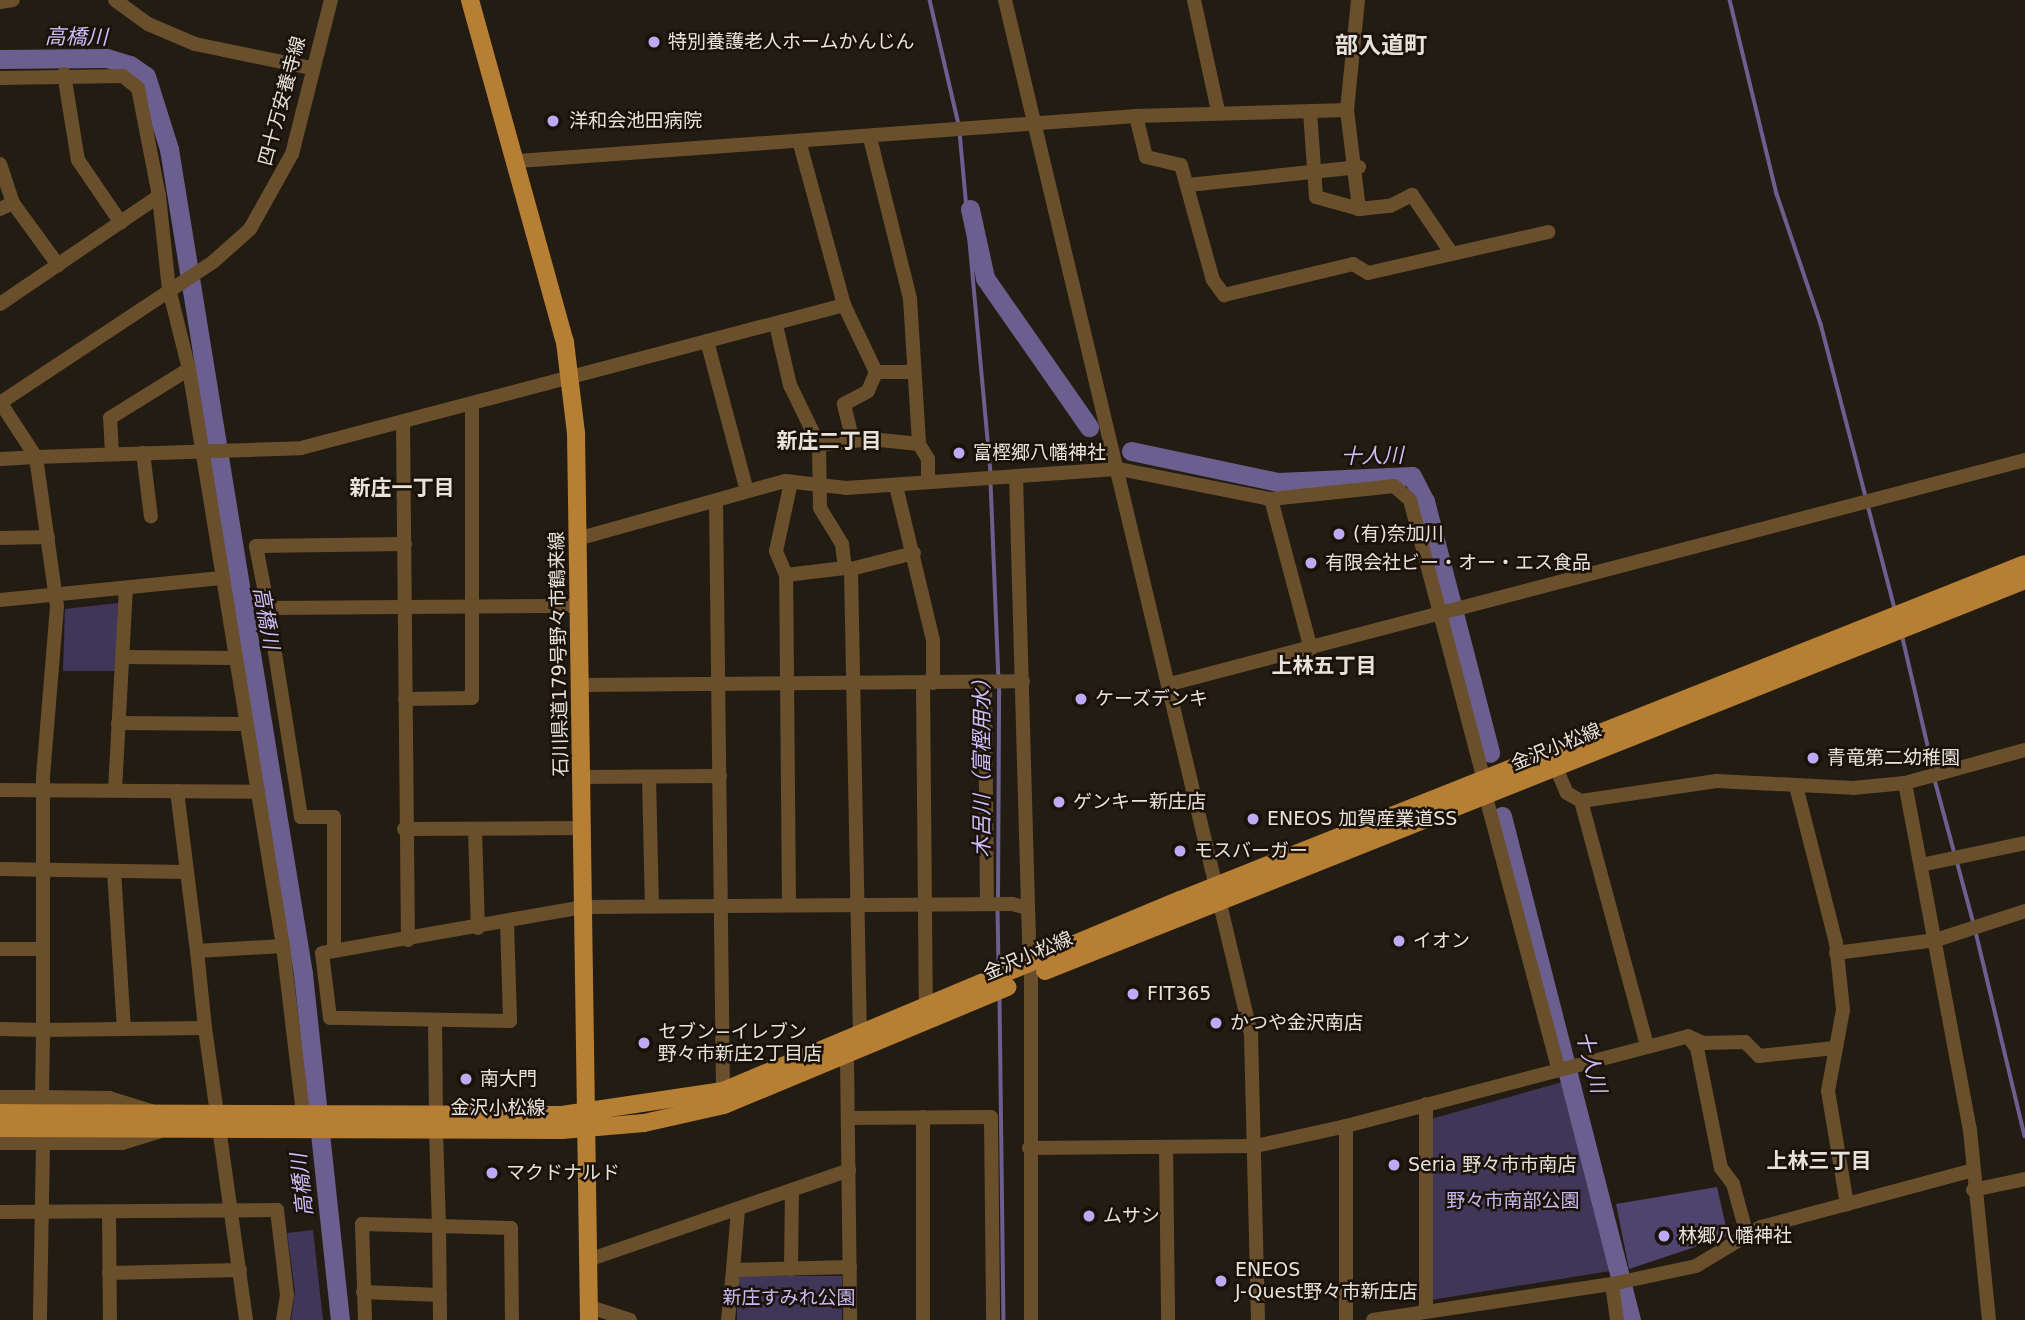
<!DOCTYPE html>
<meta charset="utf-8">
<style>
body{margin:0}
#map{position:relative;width:2025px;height:1320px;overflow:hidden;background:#231c12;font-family:"DejaVu Sans","Noto Sans JP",sans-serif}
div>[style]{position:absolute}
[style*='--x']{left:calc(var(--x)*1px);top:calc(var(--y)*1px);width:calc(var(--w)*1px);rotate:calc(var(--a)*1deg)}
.green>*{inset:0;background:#3f3658;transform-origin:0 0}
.forest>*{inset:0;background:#4f4370}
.stream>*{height:3.5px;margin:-1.75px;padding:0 1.75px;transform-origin:1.75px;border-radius:1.75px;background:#6a5f8e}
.river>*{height:19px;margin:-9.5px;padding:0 9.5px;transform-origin:9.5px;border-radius:9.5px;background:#6a5f8e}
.minor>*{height:14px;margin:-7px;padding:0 7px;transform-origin:7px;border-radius:7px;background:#6a4f2d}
.major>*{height:18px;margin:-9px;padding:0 9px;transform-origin:9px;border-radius:9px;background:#b77f33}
.dots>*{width:19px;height:19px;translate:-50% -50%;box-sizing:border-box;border:4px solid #1a1209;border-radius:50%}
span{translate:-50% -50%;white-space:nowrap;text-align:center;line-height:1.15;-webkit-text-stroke:5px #1a1209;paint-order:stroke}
.poi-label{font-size:19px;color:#e7e2db}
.left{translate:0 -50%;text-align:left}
.street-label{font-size:19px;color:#e7e2db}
.park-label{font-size:19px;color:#c7b9f4}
.water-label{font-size:21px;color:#ccbefa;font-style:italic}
.neighbourhood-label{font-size:21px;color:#e7e2db;font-weight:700}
.quarter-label{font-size:23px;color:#e7e2db;font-weight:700}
</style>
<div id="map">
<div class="green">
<div style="clip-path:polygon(118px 603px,115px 671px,63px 671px,65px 609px)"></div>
<div style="clip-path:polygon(1566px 1081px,1616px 1270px,1431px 1300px,1431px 1119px)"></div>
<div style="clip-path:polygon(313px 1230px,323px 1320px,291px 1320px,295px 1292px,287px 1233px)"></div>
<div style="left:842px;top:1276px;width:44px;height:105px;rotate:90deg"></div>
</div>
<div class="forest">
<div style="clip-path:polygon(1717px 1187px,1728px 1236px,1629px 1269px,1616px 1204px)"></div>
</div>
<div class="stream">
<div style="--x:930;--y:0;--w:128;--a:76.9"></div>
<div style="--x:1730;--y:0;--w:200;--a:76.4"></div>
<div style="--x:1777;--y:194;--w:137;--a:71.3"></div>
<div style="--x:1821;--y:324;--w:179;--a:75.4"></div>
<div style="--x:960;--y:132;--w:344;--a:84.8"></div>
<div style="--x:991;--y:482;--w:195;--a:87.7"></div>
<div style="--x:1868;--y:505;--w:107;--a:75.4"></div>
<div style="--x:1902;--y:634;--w:142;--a:76.9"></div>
<div style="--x:1935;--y:780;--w:77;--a:74.9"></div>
<div style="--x:1957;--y:861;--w:65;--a:74.9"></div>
<div style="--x:998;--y:901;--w:216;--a:-89.7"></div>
<div style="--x:998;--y:909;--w:59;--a:89"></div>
<div style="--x:1976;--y:932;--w:210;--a:76.5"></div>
<div style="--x:1000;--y:997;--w:323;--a:89.3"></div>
</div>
<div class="river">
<div style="--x:0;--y:59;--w:107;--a:-0.5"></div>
<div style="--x:107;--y:58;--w:24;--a:17"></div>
<div style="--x:130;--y:65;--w:19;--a:35"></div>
<div style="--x:146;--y:76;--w:77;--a:72.5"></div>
<div style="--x:169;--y:149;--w:836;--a:80.77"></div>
<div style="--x:303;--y:974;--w:348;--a:83.9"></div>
<div style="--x:970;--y:209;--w:71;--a:77.7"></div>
<div style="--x:985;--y:278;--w:182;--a:55.1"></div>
<div style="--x:1131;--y:451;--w:150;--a:11.9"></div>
<div style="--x:1278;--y:482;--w:134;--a:-2.6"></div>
<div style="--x:1412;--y:476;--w:28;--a:63"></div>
<div style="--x:1425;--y:501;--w:260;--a:75.5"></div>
<div style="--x:1502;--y:816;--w:520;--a:75.64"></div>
</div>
<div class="minor">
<div style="--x:115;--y:0;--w:41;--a:36"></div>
<div style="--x:148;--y:24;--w:51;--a:23.1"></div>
<div style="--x:195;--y:44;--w:118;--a:11.7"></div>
<div style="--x:1005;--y:0;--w:1063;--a:76.62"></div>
<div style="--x:1251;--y:1034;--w:286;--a:88.6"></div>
<div style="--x:1194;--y:0;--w:114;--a:77.8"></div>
<div style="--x:0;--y:2;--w:13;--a:-9"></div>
<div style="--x:64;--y:74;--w:87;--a:80.8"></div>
<div style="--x:78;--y:160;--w:76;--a:55.7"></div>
<div style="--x:0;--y:78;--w:123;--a:-0.9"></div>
<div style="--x:123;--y:76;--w:19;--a:39"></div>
<div style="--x:138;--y:88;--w:110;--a:79"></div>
<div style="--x:159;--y:196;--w:192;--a:145.8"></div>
<div style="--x:1347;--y:110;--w:100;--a:83.1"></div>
<div style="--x:1310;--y:111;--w:86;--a:86"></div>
<div style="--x:1316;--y:197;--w:45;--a:15.6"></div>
<div style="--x:1359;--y:209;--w:31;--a:-6"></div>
<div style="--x:1390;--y:206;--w:25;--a:-27"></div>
<div style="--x:1412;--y:195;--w:71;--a:55.9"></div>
<div style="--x:1136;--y:116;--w:42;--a:76.3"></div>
<div style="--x:1146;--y:157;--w:36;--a:13"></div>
<div style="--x:1181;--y:165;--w:119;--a:74.5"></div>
<div style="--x:1213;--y:280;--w:19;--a:54"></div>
<div style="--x:1224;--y:295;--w:133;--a:-13.5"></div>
<div style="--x:1353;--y:264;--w:17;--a:31"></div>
<div style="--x:1368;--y:273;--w:185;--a:-12.8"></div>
<div style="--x:870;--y:138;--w:166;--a:76"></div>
<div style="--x:910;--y:299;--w:145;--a:86.4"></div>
<div style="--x:518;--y:161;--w:620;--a:-4.16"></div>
<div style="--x:1136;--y:116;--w:211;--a:-1.6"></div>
<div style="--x:1347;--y:110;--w:111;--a:-84.3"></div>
<div style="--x:0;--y:164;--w:41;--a:71.6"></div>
<div style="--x:13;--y:203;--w:77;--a:54"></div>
<div style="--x:1188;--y:185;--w:172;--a:-6"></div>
<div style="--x:159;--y:196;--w:94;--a:83.9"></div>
<div style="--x:169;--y:289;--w:82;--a:76"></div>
<div style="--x:189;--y:369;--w:585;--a:80.75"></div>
<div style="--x:283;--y:946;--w:168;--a:83.2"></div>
<div style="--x:0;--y:209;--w:14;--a:-25"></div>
<div style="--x:844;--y:305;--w:74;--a:64.5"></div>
<div style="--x:876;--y:372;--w:37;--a:0"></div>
<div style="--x:776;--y:325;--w:62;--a:76.9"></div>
<div style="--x:790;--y:385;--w:67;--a:64.2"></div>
<div style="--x:819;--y:445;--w:63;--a:89.1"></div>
<div style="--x:820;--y:508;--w:42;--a:58.6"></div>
<div style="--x:842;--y:544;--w:24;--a:83"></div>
<div style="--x:845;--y:568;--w:6;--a:9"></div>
<div style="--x:851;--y:569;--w:468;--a:88.9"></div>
<div style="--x:707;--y:341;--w:155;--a:75.1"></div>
<div style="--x:0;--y:402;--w:66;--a:56.8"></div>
<div style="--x:36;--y:457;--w:265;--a:-1.9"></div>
<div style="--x:301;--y:448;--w:562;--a:-14.75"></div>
<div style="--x:844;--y:305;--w:170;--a:-105.3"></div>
<div style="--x:0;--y:403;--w:255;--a:-33.5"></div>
<div style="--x:213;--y:262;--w:50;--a:-41.7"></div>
<div style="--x:250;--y:229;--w:86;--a:-60.8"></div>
<div style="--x:292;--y:154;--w:159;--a:-75.8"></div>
<div style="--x:403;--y:422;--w:518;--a:89.45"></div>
<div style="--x:853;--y:441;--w:38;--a:-104"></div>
<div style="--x:844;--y:404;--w:27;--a:-28"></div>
<div style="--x:868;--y:391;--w:21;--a:-67"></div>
<div style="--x:819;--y:445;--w:52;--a:-6.6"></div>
<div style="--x:871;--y:439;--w:48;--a:5.9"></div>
<div style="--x:919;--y:444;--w:17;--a:59"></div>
<div style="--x:928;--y:459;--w:21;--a:90"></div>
<div style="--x:143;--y:453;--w:64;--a:82.9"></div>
<div style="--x:112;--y:454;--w:36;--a:-93"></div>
<div style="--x:110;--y:418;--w:93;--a:-31.8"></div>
<div style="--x:0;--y:459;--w:36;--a:-3"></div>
<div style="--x:36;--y:457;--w:150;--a:82"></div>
<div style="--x:57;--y:606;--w:173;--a:94.7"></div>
<div style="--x:43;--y:778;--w:252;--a:90"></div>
<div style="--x:43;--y:1030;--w:43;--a:-178.7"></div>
<div style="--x:1016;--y:476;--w:432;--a:88.4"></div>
<div style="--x:896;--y:486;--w:158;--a:76.5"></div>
<div style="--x:933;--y:640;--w:43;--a:90"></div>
<div style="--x:1271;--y:499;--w:124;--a:-6"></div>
<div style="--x:1394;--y:486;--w:21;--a:41"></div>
<div style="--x:1410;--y:500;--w:291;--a:75.2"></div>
<div style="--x:716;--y:502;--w:589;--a:89.32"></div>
<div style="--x:0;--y:538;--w:48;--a:-1.2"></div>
<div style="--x:577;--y:539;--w:216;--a:-15.6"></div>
<div style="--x:785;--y:481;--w:61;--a:6.5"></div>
<div style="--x:846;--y:488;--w:274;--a:-4"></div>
<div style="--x:1119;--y:469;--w:155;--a:11.2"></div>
<div style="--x:1271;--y:499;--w:155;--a:75.1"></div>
<div style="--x:851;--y:569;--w:65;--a:-14.3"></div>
<div style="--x:786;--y:575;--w:59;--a:-6.8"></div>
<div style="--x:0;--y:600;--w:222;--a:-5.7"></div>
<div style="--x:268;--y:608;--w:63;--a:-101"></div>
<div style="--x:256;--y:546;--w:149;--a:-0.8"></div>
<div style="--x:122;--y:657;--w:113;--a:0.5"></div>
<div style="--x:985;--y:682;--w:221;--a:89.5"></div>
<div style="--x:923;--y:683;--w:326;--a:89.5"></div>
<div style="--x:1170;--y:684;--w:884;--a:-14.68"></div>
<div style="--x:581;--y:685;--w:442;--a:-0.5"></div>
<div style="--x:405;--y:699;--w:67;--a:-0.9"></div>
<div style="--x:472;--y:698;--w:294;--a:-90"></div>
<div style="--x:118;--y:723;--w:128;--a:0.4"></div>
<div style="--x:1557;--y:770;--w:25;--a:67"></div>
<div style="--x:1567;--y:793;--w:16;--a:30"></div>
<div style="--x:1581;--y:801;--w:137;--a:-8.4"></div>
<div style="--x:1717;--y:781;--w:136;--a:2.9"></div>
<div style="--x:1853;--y:788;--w:52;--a:-5.5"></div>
<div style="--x:1905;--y:783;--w:124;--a:-15.4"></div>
<div style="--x:582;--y:777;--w:138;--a:-0.4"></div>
<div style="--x:649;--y:777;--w:128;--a:88.7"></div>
<div style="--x:1905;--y:783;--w:353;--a:79.4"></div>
<div style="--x:1970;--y:1130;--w:191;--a:84.3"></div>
<div style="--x:1796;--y:786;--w:162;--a:75.7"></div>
<div style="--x:1836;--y:943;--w:67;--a:84"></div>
<div style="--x:1843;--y:1010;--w:82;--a:100.5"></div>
<div style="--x:1828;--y:1091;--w:115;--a:80.5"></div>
<div style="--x:0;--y:790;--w:258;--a:0.4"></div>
<div style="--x:115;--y:790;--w:201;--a:-86.9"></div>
<div style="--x:177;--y:791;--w:161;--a:82.9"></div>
<div style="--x:1486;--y:797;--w:280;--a:75.1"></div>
<div style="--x:1581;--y:801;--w:253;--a:74.9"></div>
<div style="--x:404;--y:829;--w:179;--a:-0.3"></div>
<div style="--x:475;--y:829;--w:99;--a:88.3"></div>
<div style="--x:1921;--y:865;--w:106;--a:-11.9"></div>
<div style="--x:0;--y:869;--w:187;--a:0.9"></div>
<div style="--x:114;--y:871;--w:158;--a:86.4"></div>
<div style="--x:789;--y:905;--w:330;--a:-90.5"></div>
<div style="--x:786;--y:575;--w:26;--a:-113"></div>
<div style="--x:776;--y:551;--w:71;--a:-77.7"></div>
<div style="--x:507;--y:923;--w:98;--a:88.2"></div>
<div style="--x:510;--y:1021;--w:180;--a:-179"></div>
<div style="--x:330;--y:1018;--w:65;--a:-97"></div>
<div style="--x:322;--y:953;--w:266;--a:-10"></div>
<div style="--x:584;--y:907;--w:428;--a:-0.4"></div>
<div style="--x:1012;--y:904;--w:16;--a:14"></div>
<div style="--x:1028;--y:908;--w:57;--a:88"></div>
<div style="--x:0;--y:949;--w:43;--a:0"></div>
<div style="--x:334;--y:951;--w:134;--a:-90"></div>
<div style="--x:334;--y:817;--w:33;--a:180"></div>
<div style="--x:301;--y:817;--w:212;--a:-99"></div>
<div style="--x:268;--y:608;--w:310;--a:-0.4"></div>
<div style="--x:1836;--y:953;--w:101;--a:-7.4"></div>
<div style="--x:1936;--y:940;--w:94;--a:-18"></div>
<div style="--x:435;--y:1020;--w:93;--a:89.4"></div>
<div style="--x:205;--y:1028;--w:295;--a:82"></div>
<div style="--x:1689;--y:1038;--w:13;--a:51"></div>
<div style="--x:1697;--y:1048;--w:122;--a:78.7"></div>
<div style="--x:1721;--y:1168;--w:20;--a:53"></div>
<div style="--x:1733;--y:1184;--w:53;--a:74.6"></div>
<div style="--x:847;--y:1057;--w:263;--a:89.3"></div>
<div style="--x:0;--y:1097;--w:42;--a:0"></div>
<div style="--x:151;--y:1111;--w:44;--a:-162.8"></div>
<div style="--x:109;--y:1098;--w:67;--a:-179.1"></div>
<div style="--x:42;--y:1097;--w:67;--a:-89.1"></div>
<div style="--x:43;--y:1030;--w:162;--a:-0.7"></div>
<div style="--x:205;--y:1028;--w:77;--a:-95.9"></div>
<div style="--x:197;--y:951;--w:86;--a:-3.3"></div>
<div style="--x:923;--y:1117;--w:203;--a:90"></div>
<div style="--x:849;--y:1118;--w:142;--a:-0.4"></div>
<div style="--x:991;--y:1117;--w:203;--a:89.4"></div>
<div style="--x:0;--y:1143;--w:43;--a:0"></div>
<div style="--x:43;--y:1143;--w:177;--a:91"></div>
<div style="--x:43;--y:1143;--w:79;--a:0"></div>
<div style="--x:122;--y:1143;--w:39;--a:-17"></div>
<div style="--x:1166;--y:1147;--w:173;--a:89.3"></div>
<div style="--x:1029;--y:1148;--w:227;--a:-0.5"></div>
<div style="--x:1256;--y:1146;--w:92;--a:-12.5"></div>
<div style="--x:1973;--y:1190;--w:53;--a:-11.9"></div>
<div style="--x:0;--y:1212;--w:277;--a:-0.4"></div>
<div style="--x:277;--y:1210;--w:86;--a:83.3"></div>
<div style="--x:287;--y:1295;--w:25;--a:99"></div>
<div style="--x:109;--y:1212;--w:108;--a:89.5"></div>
<div style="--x:591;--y:1259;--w:273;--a:-19"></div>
<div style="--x:791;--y:1269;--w:79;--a:-89.3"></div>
<div style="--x:733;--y:1270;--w:61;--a:-85.3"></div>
<div style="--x:109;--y:1273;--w:131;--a:-1.3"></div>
<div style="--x:363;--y:1292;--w:77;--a:2.2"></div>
<div style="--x:590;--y:1307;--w:42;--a:18"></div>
<div style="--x:1426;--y:1312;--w:208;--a:-90"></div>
<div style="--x:365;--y:1320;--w:96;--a:-91.8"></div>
<div style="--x:362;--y:1224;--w:77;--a:1.5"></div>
<div style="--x:439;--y:1226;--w:97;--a:-91.8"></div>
<div style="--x:440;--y:1320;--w:94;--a:-90.6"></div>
<div style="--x:439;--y:1226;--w:72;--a:1.6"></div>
<div style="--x:511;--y:1228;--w:92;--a:89.4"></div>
<div style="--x:728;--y:1320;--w:50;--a:-84.3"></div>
<div style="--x:733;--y:1270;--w:117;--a:-1.5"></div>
<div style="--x:1031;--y:1320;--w:344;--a:-90"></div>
<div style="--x:1346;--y:1320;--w:194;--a:-90"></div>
<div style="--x:1346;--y:1126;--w:354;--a:-14.7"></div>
<div style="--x:1688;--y:1036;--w:17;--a:25"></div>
<div style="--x:1703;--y:1043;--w:42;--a:-1.4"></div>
<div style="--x:1745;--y:1042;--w:20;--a:45"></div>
<div style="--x:1759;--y:1056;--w:76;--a:-6"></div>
<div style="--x:1373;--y:1320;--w:242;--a:-8.6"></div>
<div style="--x:1617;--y:1320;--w:36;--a:-98"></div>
<div style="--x:1612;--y:1284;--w:86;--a:-12.1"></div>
<div style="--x:1696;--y:1266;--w:76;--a:-31"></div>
<div style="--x:1761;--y:1227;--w:220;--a:-15"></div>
</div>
<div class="major">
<div style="--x:470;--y:0;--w:355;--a:74.5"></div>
<div style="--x:565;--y:342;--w:92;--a:83.1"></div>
<div style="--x:576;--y:433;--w:887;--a:89.16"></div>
<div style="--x:1045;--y:971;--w:1055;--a:-21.75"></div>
<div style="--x:0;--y:1113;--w:562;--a:0.2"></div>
<div style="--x:562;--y:1115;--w:163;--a:-8.5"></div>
<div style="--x:723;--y:1091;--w:495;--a:-22.7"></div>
<div style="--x:1180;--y:900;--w:909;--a:-21.68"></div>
<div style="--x:0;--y:1128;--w:562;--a:0.2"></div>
<div style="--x:562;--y:1130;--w:82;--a:-4.9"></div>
<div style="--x:644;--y:1123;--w:82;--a:-12.7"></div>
<div style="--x:724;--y:1105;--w:307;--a:-22.6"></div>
</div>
<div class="dots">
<div style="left:654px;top:42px;background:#bcaaf5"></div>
<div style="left:553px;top:121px;background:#bcaaf5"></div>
<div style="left:959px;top:453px;background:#bcaaf5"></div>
<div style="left:1339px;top:534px;background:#bcaaf5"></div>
<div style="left:1311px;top:563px;background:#bcaaf5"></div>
<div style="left:1081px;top:699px;background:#bcaaf5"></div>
<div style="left:1813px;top:758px;background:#bcaaf5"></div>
<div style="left:1059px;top:802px;background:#bcaaf5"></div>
<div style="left:1253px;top:819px;background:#bcaaf5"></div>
<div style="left:1180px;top:851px;background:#bcaaf5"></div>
<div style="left:1399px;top:941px;background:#bcaaf5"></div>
<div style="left:1133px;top:994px;background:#bcaaf5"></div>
<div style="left:1216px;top:1023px;background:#bcaaf5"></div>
<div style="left:644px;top:1043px;background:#bcaaf5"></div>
<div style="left:466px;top:1079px;background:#bcaaf5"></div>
<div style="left:1394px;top:1165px;background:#bcaaf5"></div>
<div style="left:492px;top:1173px;background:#bcaaf5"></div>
<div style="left:1089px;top:1216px;background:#bcaaf5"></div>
<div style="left:1664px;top:1236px;background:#bcaaf5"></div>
<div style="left:1221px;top:1281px;background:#bcaaf5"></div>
</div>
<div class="poi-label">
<span class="left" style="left:668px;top:42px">特別養護老人ホームかんじん</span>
<span class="left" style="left:569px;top:121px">洋和会池田病院</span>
<span class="left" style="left:973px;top:453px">富樫郷八幡神社</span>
<span class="left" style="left:1353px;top:534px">(有)奈加川</span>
<span class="left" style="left:1325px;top:563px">有限会社ビー・オー・エス食品</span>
<span class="left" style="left:1095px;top:699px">ケーズデンキ</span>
<span class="left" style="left:1827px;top:758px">青竜第二幼稚園</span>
<span class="left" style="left:1073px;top:802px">ゲンキー新庄店</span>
<span class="left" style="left:1267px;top:819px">ENEOS 加賀産業道SS</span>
<span class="left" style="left:1194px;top:851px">モスバーガー</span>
<span class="left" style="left:1413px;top:941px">イオン</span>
<span class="left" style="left:1147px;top:994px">FIT365</span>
<span class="left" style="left:1230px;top:1023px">かつや金沢南店</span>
<span class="left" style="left:658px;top:1043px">セブン−イレブン<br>野々市新庄2丁目店</span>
<span class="left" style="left:480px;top:1079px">南大門</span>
<span class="left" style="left:1408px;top:1165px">Seria 野々市市南店</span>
<span class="left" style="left:506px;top:1173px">マクドナルド</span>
<span class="left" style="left:1103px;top:1216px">ムサシ</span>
<span class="left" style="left:1678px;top:1236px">林郷八幡神社</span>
<span class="left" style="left:1235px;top:1281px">ENEOS<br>J-Quest野々市新庄店</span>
</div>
<div class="street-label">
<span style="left:282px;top:101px;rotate:-75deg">四十万安養寺線</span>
<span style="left:559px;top:654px;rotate:-91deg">石川県道179号野々市鶴来線</span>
<span style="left:1556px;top:747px;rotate:-22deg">金沢小松線</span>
<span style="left:1028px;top:956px;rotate:-23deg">金沢小松線</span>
<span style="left:498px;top:1108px">金沢小松線</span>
</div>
<div class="park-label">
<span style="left:1513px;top:1201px">野々市南部公園</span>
<span style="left:789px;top:1298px">新庄すみれ公園</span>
</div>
<div class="water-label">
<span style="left:76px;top:37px;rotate:1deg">高橋川</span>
<span style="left:1372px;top:456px;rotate:-1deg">十人川</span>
<span style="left:266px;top:618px;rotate:80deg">高橋川</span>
<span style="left:982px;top:763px;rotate:-90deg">木呂川（富樫用水）</span>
<span style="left:1591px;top:1062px;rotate:75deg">十人川</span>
<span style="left:302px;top:1185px;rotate:-96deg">高橋川</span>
</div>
<div class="neighbourhood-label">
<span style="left:829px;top:441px">新庄二丁目</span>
<span style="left:402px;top:488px">新庄一丁目</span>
<span style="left:1324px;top:666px">上林五丁目</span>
<span style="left:1819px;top:1161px">上林三丁目</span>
</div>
<div class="quarter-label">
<span style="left:1381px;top:45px">部入道町</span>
</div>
</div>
